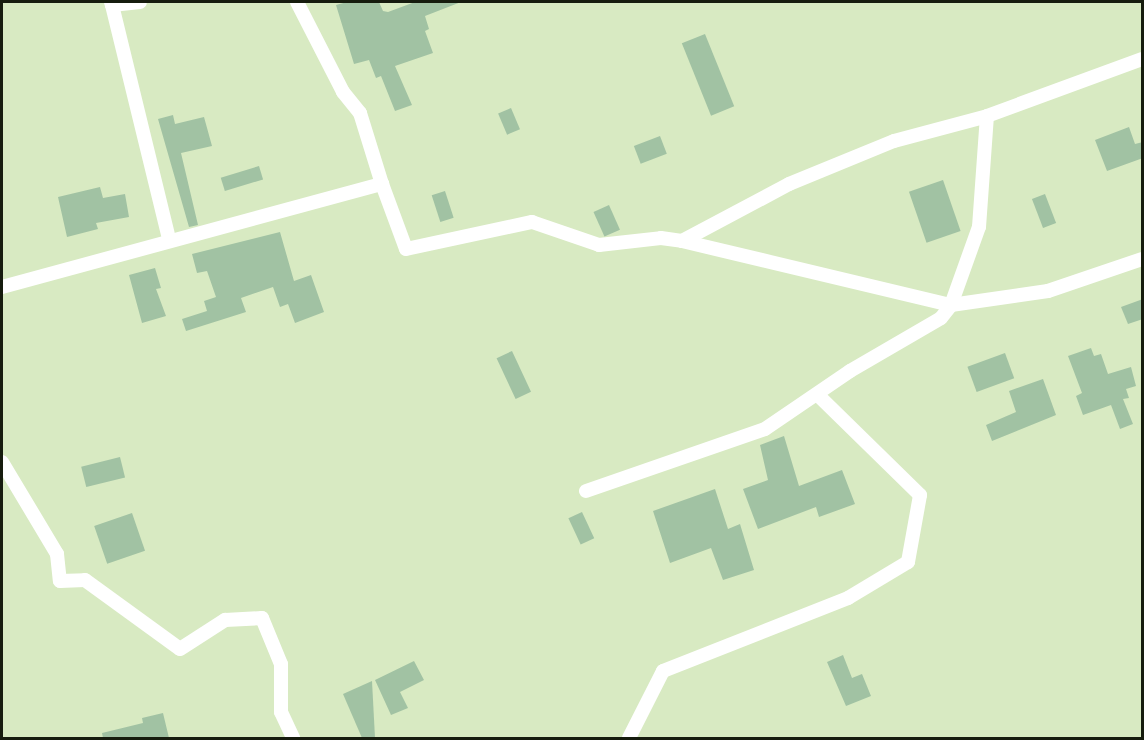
<!DOCTYPE html>
<style>
body{margin:0}
#map{position:relative;width:1144px;height:740px;overflow:hidden;background:#d8eac2;font-family:"Noto Serif",serif}
div>[style]{position:absolute}
[style*='--x']{left:calc(var(--x)*1px);top:calc(var(--y)*1px);width:calc(var(--w)*1px);rotate:calc(var(--a)*1deg)}
.building>*{inset:0;background:#a1c2a3;transform-origin:0 0}
.street>*{height:14px;margin:-7px;padding:0 7px;transform-origin:7px;border-radius:7px;background:#fff}
span{translate:-50% -50%;white-space:nowrap;text-align:center;line-height:1.15;-webkit-text-stroke:4.5px #d8eac2;paint-order:stroke}
.frame{position:absolute;inset:0;border:3px solid #161c0e;pointer-events:none}
</style>
<div id="map">
<div class="building">
<div style="clip-path:polygon(347px 2px,379px 2px,383px 11px,388px 12px,415px 2px,461px 2px,425px 16px,429px 29px,425px 31px,433px 53px,395px 66px,412px 105px,395px 111px,381px 76px,376px 78px,369px 60px,354px 64px,336px 5px)"></div>
<div style="left:705px;top:34px;width:78px;height:25px;rotate:68deg"></div>
<div style="left:511px;top:108px;width:23px;height:14px;rotate:67deg"></div>
<div style="clip-path:polygon(173px 115px,175px 124px,204px 117px,212px 146px,181px 153px,198px 225px,189px 227px,158px 119px)"></div>
<div style="clip-path:polygon(1129px 127px,1135px 144px,1143px 142px,1143px 158px,1107px 171px,1095px 140px)"></div>
<div style="left:660px;top:136px;width:19px;height:28px;rotate:69deg"></div>
<div style="left:259px;top:166px;width:14px;height:40px;rotate:73deg"></div>
<div style="left:943px;top:180px;width:54px;height:36px;rotate:71deg"></div>
<div style="clip-path:polygon(100px 187px,103px 198px,125px 194px,129px 217px,96px 223px,98px 229px,67px 237px,58px 197px)"></div>
<div style="left:445px;top:191px;width:28px;height:14px;rotate:72deg"></div>
<div style="left:1045px;top:194px;width:31px;height:14px;rotate:69deg"></div>
<div style="left:609px;top:205px;width:27px;height:17px;rotate:66deg"></div>
<div style="clip-path:polygon(280px 232px,294px 281px,311px 275px,324px 312px,295px 323px,288px 304px,280px 307px,273px 287px,241px 298px,246px 312px,186px 331px,182px 319px,207px 311px,204px 301px,216px 297px,207px 271px,197px 273px,192px 254px)"></div>
<div style="clip-path:polygon(155px 268px,161px 288px,156px 289px,166px 316px,142px 323px,129px 275px)"></div>
<div style="clip-path:polygon(1143px 299px,1143px 319px,1128px 324px,1121px 307px)"></div>
<div style="clip-path:polygon(1091px 348px,1094px 356px,1101px 354px,1108px 374px,1131px 367px,1136px 386px,1126px 389px,1129px 398px,1123px 399px,1133px 424px,1120px 429px,1111px 405px,1083px 415px,1076px 396px,1082px 393px,1068px 356px)"></div>
<div style="left:512px;top:351px;width:45px;height:17px;rotate:65deg"></div>
<div style="left:1005px;top:353px;width:27px;height:40px;rotate:70deg"></div>
<div style="clip-path:polygon(1043px 379px,1056px 415px,992px 441px,986px 425px,1016px 412px,1009px 391px)"></div>
<div style="clip-path:polygon(784px 436px,799px 486px,842px 470px,855px 504px,819px 517px,816px 507px,758px 529px,743px 489px,768px 480px,760px 445px)"></div>
<div style="left:120px;top:457px;width:21px;height:40px;rotate:76deg"></div>
<div style="clip-path:polygon(715px 489px,728px 529px,740px 524px,754px 570px,723px 580px,711px 548px,670px 563px,653px 511px)"></div>
<div style="left:582px;top:512px;width:29px;height:15px;rotate:65deg"></div>
<div style="left:132px;top:513px;width:40px;height:40px;rotate:71deg"></div>
<div style="clip-path:polygon(843px 655px,852px 678px,862px 674px,871px 696px,846px 706px,827px 662px)"></div>
<div style="clip-path:polygon(414px 661px,424px 680px,400px 692px,408px 708px,391px 715px,375px 680px)"></div>
<div style="clip-path:polygon(372px 681px,375px 738px,362px 738px,343px 694px)"></div>
<div style="clip-path:polygon(163px 713px,169px 738px,103px 738px,102px 733px,143px 723px,142px 718px)"></div>
</div>
<div class="street">
<div style="--x:111;--y:2;--w:3;--a:72"></div>
<div style="--x:112;--y:5;--w:28;--a:-6"></div>
<div style="--x:297;--y:2;--w:101;--a:62.9"></div>
<div style="--x:343;--y:92;--w:27;--a:51"></div>
<div style="--x:360;--y:113;--w:74;--a:72.8"></div>
<div style="--x:112;--y:5;--w:241;--a:76.3"></div>
<div style="--x:682;--y:241;--w:121;--a:-28"></div>
<div style="--x:789;--y:184;--w:113;--a:-22.3"></div>
<div style="--x:894;--y:141;--w:96;--a:-15"></div>
<div style="--x:987;--y:116;--w:165;--a:-20.2"></div>
<div style="--x:2;--y:287;--w:394;--a:-15.2"></div>
<div style="--x:382;--y:184;--w:69;--a:69.7"></div>
<div style="--x:406;--y:249;--w:129;--a:-12.1"></div>
<div style="--x:532;--y:222;--w:71;--a:18.9"></div>
<div style="--x:599;--y:245;--w:62;--a:-6.4"></div>
<div style="--x:661;--y:238;--w:21;--a:8"></div>
<div style="--x:682;--y:241;--w:277;--a:13.4"></div>
<div style="--x:951;--y:305;--w:98;--a:-8.2"></div>
<div style="--x:1048;--y:291;--w:99;--a:-18.8"></div>
<div style="--x:2;--y:462;--w:107;--a:59.1"></div>
<div style="--x:57;--y:554;--w:27;--a:84"></div>
<div style="--x:60;--y:581;--w:25;--a:-2"></div>
<div style="--x:85;--y:580;--w:117;--a:36"></div>
<div style="--x:180;--y:649;--w:54;--a:-32.8"></div>
<div style="--x:225;--y:620;--w:37;--a:-3"></div>
<div style="--x:262;--y:618;--w:50;--a:67.6"></div>
<div style="--x:281;--y:664;--w:48;--a:90"></div>
<div style="--x:281;--y:712;--w:29;--a:65"></div>
<div style="--x:586;--y:491;--w:189;--a:-19.1"></div>
<div style="--x:765;--y:429;--w:103;--a:-34.3"></div>
<div style="--x:850;--y:371;--w:105;--a:-30.2"></div>
<div style="--x:941;--y:318;--w:16;--a:-52"></div>
<div style="--x:951;--y:305;--w:83;--a:-70.3"></div>
<div style="--x:979;--y:227;--w:111;--a:-85.9"></div>
<div style="--x:629;--y:738;--w:75;--a:-63.1"></div>
<div style="--x:663;--y:671;--w:199;--a:-21.5"></div>
<div style="--x:848;--y:598;--w:70;--a:-31"></div>
<div style="--x:908;--y:562;--w:68;--a:-79.8"></div>
<div style="--x:920;--y:495;--w:143;--a:-135.6"></div>
</div>
<div class="frame"></div>
</div>
